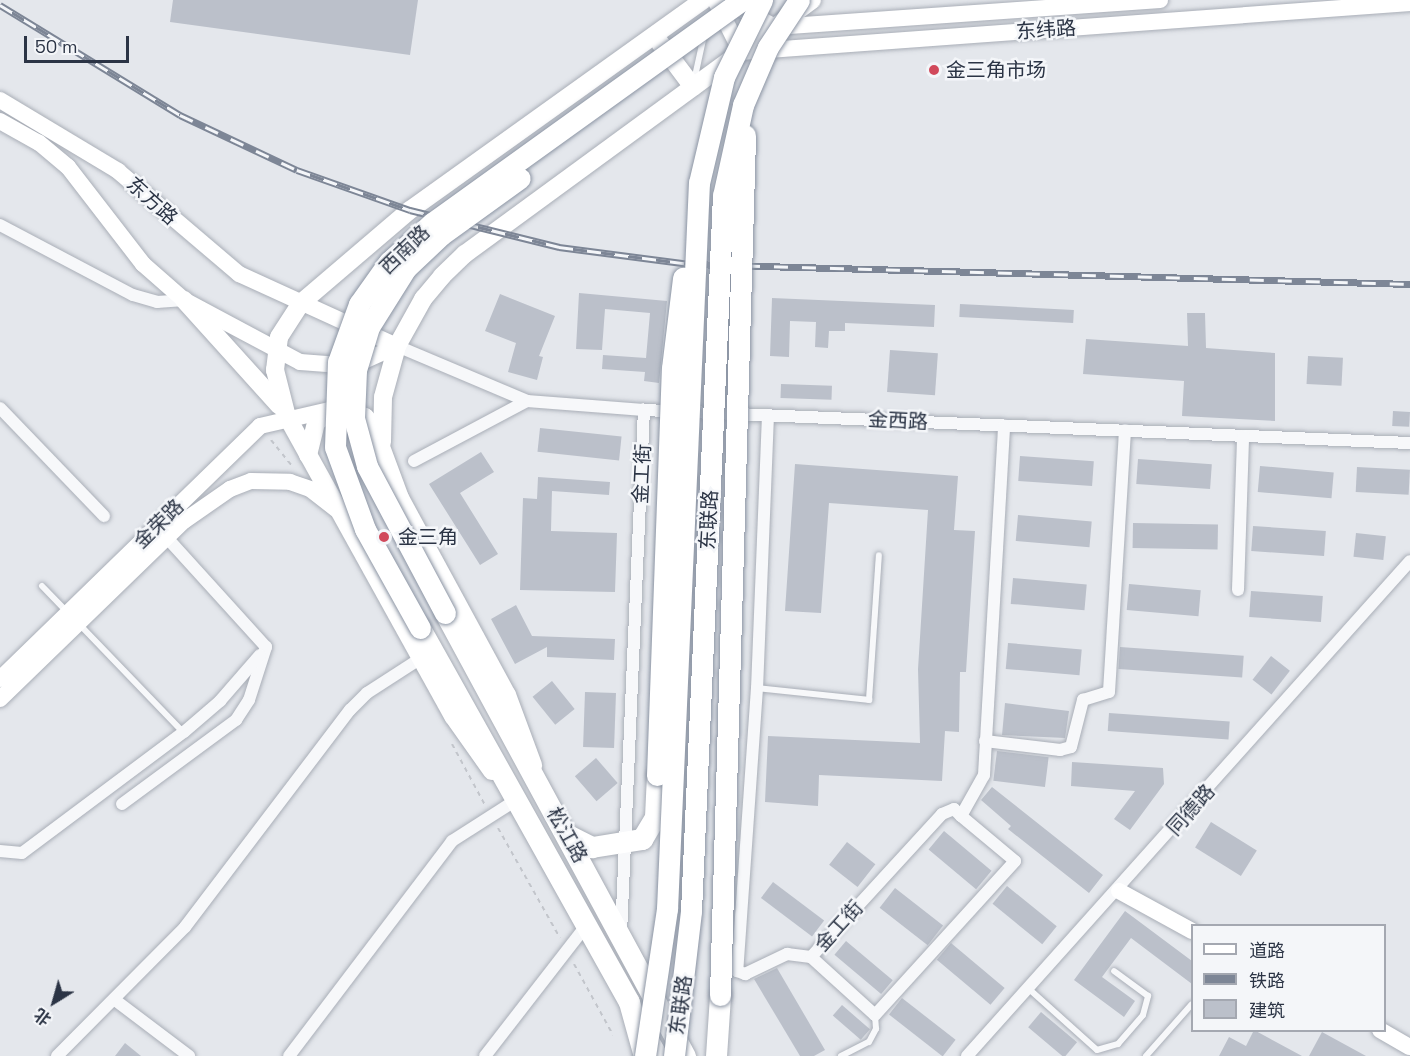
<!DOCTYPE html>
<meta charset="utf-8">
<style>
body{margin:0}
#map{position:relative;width:1410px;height:1056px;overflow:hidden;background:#e4e7ec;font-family:"Space Grotesk","Noto Sans SC",sans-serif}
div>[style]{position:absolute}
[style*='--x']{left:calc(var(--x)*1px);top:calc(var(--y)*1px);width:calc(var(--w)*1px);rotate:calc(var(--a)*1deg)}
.building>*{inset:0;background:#bbc0ca;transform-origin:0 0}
.path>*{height:2px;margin-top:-1px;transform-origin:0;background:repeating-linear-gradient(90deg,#c2c5cb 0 4.5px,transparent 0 9px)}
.roads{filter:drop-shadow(0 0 2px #a9aeb7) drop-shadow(0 0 2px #a9aeb7)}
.lane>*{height:6px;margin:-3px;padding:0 3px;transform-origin:3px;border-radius:3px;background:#f7f8fa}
.street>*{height:12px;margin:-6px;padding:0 6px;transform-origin:6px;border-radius:6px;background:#f7f8fa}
.secondary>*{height:16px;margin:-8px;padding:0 8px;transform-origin:8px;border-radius:8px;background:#fff}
.primary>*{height:18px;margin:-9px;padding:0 9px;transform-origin:9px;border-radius:9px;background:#fff}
.highway>*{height:21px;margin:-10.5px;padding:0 10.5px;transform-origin:10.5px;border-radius:10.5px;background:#fff}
.rail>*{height:7px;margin-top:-3.5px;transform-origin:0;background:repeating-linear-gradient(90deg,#f4f6f9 0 14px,#7d8696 0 28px);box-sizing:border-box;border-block:2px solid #7d8696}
.bridges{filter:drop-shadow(0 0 2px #8b94a3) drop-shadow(0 0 2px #8b94a3)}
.highway-bridge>*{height:21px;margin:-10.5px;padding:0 10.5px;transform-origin:10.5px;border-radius:10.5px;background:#fff}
.dots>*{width:16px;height:16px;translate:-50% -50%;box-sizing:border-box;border:3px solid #f4f6f9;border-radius:50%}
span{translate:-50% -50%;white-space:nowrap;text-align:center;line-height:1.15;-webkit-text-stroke:5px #f4f6f9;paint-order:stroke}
.street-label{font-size:20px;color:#2b3445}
.poi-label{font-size:20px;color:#2b3445}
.left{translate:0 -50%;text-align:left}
.legend{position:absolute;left:1191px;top:924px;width:195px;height:108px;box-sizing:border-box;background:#f4f6f9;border:2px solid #a4a8b1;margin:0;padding:8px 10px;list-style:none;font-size:18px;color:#2b3445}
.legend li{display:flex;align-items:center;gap:12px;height:30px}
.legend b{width:30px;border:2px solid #a4a8b1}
.north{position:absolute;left:24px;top:972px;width:60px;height:60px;-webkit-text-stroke:4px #f4f6f9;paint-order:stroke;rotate:217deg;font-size:16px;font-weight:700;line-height:24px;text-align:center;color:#2b3445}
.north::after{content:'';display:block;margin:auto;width:21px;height:27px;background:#2b3445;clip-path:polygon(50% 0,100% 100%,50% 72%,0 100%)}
.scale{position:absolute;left:24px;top:36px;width:105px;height:27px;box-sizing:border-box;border:3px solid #2b3445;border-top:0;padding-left:8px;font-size:18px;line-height:21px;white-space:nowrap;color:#2b3445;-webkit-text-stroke:4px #f4f6f9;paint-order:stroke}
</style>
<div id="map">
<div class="building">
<div style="clip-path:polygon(173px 0,418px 0,410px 55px,170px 22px)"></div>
<div style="clip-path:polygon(579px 293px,667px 301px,659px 383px,644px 381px,645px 372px,602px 369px,603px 355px,646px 358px,650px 313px,605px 309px,602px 350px,576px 349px)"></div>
<div style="clip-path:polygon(500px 294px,555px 316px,539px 356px,543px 357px,537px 380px,508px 372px,516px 343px,485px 331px)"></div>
<div style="clip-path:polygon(772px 298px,935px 305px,934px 327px,845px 323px,845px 331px,829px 331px,828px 348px,815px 347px,816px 322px,790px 321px,789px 357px,770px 356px)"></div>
<div style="left:960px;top:304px;width:114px;height:13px;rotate:3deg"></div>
<div style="clip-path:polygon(1187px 313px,1205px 313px,1206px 348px,1275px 353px,1275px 421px,1182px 416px,1184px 381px,1083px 374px,1086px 339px,1188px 346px)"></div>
<div style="left:890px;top:350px;width:48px;height:42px;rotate:4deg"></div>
<div style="left:1308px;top:356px;width:35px;height:28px;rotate:3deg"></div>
<div style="left:781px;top:384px;width:51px;height:14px;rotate:2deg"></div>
<div style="left:1393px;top:411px;width:17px;height:15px;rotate:3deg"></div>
<div style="left:540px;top:428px;width:82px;height:24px;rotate:6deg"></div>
<div style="clip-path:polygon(481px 452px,494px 472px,460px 493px,498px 554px,480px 565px,429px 484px)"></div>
<div style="left:1020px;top:456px;width:74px;height:25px;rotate:4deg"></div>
<div style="left:1138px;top:459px;width:74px;height:25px;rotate:4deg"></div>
<div style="clip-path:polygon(795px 464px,958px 476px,954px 530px,975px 531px,966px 672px,960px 672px,959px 732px,945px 731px,942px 781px,819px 775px,818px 806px,765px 802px,768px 736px,920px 743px,918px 669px,928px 510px,829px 503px,821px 613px,785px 611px)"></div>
<div style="left:1260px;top:466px;width:74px;height:26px;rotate:5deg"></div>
<div style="left:1357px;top:467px;width:53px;height:25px;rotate:3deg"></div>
<div style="clip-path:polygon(538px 477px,610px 482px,609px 495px,552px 491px,551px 531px,617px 533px,615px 592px,520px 590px,523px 498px,537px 499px)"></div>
<div style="left:1018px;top:515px;width:74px;height:26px;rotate:5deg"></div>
<div style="left:1133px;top:523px;width:85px;height:25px;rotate:1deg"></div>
<div style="left:1253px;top:526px;width:73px;height:25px;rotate:4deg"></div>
<div style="left:1356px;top:533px;width:30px;height:24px;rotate:6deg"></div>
<div style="left:1013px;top:578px;width:74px;height:26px;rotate:5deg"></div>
<div style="left:1129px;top:584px;width:72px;height:26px;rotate:5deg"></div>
<div style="left:1251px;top:591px;width:72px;height:26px;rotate:4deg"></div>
<div style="clip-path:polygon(516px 605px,532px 636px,615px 639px,614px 660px,547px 657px,547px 647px,515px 664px,491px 619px)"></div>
<div style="left:1008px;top:643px;width:74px;height:26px;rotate:5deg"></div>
<div style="left:1120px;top:647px;width:124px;height:22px;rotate:4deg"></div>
<div style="left:1271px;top:656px;width:24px;height:30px;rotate:38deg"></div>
<div style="left:552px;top:681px;width:36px;height:25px;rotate:51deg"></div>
<div style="left:585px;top:692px;width:31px;height:55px;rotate:2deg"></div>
<div style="clip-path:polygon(1005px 703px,1069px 711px,1065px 738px,1002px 735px)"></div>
<div style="left:1109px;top:713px;width:121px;height:18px;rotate:4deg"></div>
<div style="left:997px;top:751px;width:52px;height:30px;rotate:7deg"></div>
<div style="left:596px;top:758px;width:33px;height:28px;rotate:49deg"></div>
<div style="clip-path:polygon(1072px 762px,1163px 768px,1164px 784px,1130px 830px,1114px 819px,1135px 791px,1071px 786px)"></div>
<div style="clip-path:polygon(992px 787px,1103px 875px,1089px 893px,1008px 829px,1011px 826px,981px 800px)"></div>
<div style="left:1211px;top:822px;width:54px;height:30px;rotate:32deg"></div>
<div style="left:944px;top:831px;width:62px;height:24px;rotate:40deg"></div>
<div style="left:847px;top:842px;width:36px;height:29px;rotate:38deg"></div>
<div style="left:773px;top:882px;width:64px;height:20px;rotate:37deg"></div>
<div style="left:1007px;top:886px;width:64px;height:23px;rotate:39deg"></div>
<div style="left:895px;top:888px;width:61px;height:25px;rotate:38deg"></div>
<div style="clip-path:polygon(1125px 911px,1192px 961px,1192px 984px,1131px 938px,1102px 977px,1135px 1001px,1124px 1017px,1074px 980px)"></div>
<div style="left:846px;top:941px;width:61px;height:18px;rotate:40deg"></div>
<div style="left:951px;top:943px;width:70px;height:22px;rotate:40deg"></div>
<div style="clip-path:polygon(777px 968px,825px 1050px,814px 1056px,800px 1056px,754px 979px)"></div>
<div style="left:902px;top:998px;width:68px;height:21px;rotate:38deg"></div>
<div style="left:842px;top:1005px;width:37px;height:14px;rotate:41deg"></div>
<div style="left:1041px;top:1012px;width:47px;height:20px;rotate:40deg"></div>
<div style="clip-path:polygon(1254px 1030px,1302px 1056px,1219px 1056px,1229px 1037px,1246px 1046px)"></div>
<div style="clip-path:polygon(1322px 1032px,1366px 1056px,1309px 1056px)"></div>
<div style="clip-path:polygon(125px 1043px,141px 1056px,115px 1056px)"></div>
</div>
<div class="path">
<div style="--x:271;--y:440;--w:33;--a:51"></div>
<div style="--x:452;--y:744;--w:69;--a:61.6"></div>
<div style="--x:498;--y:828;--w:126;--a:60.6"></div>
<div style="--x:574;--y:964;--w:81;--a:61.2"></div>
</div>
<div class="roads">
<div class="lane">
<div style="--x:694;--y:81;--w:47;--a:-77.7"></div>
<div style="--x:42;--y:586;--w:35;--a:46"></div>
<div style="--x:80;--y:625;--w:149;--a:46.1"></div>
<div style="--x:757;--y:688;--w:113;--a:6.1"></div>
<div style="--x:869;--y:700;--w:145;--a:-86.1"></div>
<div style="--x:1029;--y:989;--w:91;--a:41.9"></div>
<div style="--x:1097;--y:1050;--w:22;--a:-16"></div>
<div style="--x:1118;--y:1044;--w:38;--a:-49"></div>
<div style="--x:1143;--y:1015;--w:20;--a:-75"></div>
<div style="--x:1148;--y:996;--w:42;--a:-143.7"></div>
<div style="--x:841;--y:1056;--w:31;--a:-27"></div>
<div style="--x:869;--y:1042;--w:15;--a:-62"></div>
<div style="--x:876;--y:1029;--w:14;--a:-94"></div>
<div style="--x:1146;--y:1056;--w:69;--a:-48.5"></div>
</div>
<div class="street">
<div style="--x:0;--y:225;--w:150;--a:27.8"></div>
<div style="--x:133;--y:295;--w:25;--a:16"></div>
<div style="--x:157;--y:302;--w:27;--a:-4"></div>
<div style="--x:397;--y:346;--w:141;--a:22.9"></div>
<div style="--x:527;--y:401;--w:117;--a:4.4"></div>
<div style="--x:644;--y:410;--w:767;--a:2.47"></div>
<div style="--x:0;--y:408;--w:150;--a:46.1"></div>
<div style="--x:768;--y:415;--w:273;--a:92.3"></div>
<div style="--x:757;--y:688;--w:284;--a:94"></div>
<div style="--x:737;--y:971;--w:9;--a:21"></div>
<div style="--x:745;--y:974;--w:47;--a:-25.5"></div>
<div style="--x:787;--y:954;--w:24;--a:7"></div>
<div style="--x:811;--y:957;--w:194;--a:-47.5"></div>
<div style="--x:942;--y:814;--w:13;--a:-23"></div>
<div style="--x:954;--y:809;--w:10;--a:45"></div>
<div style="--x:961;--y:816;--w:47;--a:-60.7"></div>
<div style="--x:984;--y:775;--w:350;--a:-86.7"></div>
<div style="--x:414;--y:461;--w:128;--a:-28"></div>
<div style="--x:1238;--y:590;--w:154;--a:-88.1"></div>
<div style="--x:985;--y:741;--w:76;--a:6.8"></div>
<div style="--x:1060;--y:750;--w:11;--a:-15"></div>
<div style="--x:1071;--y:747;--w:49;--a:-75.7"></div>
<div style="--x:1083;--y:700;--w:27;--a:-17"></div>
<div style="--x:1109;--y:692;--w:262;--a:-86.5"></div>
<div style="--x:122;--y:804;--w:142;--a:-36.4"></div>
<div style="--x:236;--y:720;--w:24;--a:-57"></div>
<div style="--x:249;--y:700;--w:56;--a:-72.2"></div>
<div style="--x:266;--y:647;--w:147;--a:-132.2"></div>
<div style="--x:0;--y:851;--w:22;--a:5"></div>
<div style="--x:22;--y:853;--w:202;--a:-36.8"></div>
<div style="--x:184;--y:732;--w:48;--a:-40.7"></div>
<div style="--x:220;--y:701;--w:61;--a:-49"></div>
<div style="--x:621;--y:934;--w:525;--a:-87.49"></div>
<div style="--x:811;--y:957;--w:86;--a:42.2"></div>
<div style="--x:875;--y:1015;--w:208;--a:-47.7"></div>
<div style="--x:1015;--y:861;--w:70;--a:-140.2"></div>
<div style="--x:115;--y:1000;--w:93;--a:37.1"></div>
<div style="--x:57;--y:1056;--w:182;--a:-45.2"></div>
<div style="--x:185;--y:927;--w:273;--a:-52.8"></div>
<div style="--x:350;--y:710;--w:24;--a:-45"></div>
<div style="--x:367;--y:693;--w:64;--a:-32.9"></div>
<div style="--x:289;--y:1056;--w:270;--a:-52.8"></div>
<div style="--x:452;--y:841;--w:76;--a:-32.6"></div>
<div style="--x:485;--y:1056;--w:165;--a:-52.2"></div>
<div style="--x:967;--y:1056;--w:664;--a:-48.17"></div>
</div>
<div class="secondary">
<div style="--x:715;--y:0;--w:58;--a:63.4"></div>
<div style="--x:741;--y:52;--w:671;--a:-4.19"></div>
<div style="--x:743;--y:10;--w:36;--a:28"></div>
<div style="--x:775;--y:27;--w:386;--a:-4"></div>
<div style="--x:0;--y:100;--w:138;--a:31"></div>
<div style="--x:118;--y:171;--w:159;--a:40.4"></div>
<div style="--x:239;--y:274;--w:174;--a:24.5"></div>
<div style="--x:397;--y:346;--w:48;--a:155.6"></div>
<div style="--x:353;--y:366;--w:53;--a:-175.7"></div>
<div style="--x:300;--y:362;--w:132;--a:-151.9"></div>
<div style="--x:184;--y:300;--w:55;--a:-138.7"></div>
<div style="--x:143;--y:264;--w:123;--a:-127.7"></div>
<div style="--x:68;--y:167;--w:38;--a:-140"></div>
<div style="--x:39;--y:143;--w:45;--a:-150.6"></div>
<div style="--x:0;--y:679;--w:363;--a:-44.2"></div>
<div style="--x:260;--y:426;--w:80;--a:-13"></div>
<div style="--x:0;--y:699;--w:256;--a:-44.1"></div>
<div style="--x:184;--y:521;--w:56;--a:-34.8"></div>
<div style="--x:230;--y:489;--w:22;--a:-21"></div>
<div style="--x:251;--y:481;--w:39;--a:1"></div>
<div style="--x:290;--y:482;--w:21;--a:19"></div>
<div style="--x:310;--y:489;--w:33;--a:38"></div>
<div style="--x:1119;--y:891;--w:83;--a:28.7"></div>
<div style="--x:1380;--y:1030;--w:34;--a:30"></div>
</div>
<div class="primary">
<div style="--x:660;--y:43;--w:55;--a:53.1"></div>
<div style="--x:184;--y:300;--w:142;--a:47.9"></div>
<div style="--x:382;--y:442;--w:45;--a:-88.7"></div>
<div style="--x:383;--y:397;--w:53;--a:-74.6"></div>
<div style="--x:397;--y:346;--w:54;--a:-61"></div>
<div style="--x:423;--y:299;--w:30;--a:-50"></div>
<div style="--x:442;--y:276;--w:32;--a:-44"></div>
<div style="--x:465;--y:254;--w:430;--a:-36.2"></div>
<div style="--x:308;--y:455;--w:34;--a:-76"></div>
<div style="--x:316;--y:422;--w:27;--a:-33"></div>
<div style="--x:339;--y:407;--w:28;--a:21"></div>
<div style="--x:365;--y:417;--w:14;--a:51"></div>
<div style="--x:374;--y:428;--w:75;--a:69.6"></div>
<div style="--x:400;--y:498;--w:224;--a:61.5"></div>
<div style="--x:507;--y:695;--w:75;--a:69.6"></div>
<div style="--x:492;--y:771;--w:67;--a:-125.3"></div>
<div style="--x:453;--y:716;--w:342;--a:-119"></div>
<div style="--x:287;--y:417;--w:49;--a:-104.3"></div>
<div style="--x:275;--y:370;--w:33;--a:-83"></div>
<div style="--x:279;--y:337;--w:40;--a:-57.1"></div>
<div style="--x:301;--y:303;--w:143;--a:-40.5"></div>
<div style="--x:410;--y:210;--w:360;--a:-35.6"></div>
<div style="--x:644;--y:1030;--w:30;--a:60"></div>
</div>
<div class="highway">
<div style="--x:445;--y:613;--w:504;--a:61.55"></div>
<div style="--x:420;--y:628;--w:428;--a:60.8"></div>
<div style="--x:629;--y:1002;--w:56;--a:74.5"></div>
<div style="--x:566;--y:834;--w:29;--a:27"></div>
<div style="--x:592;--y:847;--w:51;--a:-9.1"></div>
<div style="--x:642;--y:839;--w:26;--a:-59"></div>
<div style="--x:655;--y:817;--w:42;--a:-87.3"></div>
<div style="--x:716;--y:1056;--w:61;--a:-86.2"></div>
</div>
</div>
<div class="rail">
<div style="--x:0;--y:5;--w:211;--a:31.4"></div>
<div style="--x:180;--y:115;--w:129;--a:25.2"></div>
<div style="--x:297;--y:170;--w:120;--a:19.5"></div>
<div style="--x:410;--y:210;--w:154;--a:13.9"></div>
<div style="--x:559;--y:247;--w:132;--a:7.4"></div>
<div style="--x:690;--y:264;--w:720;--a:1.59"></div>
</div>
<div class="bridges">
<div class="highway-bridge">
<div style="--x:445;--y:613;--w:166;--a:-118"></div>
<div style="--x:367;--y:466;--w:50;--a:-105.2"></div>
<div style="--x:354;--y:418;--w:48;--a:-87.6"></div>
<div style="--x:356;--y:370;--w:45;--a:-73.2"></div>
<div style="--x:369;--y:327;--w:70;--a:-57.9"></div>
<div style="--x:406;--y:268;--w:48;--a:-43.3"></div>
<div style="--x:441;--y:235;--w:97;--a:-35.8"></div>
<div style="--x:420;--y:628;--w:113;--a:-119.1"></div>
<div style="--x:365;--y:529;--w:87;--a:-110.1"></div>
<div style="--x:335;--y:447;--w:85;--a:-88"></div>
<div style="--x:338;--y:362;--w:62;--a:-70.1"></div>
<div style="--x:359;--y:304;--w:52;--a:-54.5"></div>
<div style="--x:389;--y:262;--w:58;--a:-42.2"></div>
<div style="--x:432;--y:223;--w:382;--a:-35.7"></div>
<div style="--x:657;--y:775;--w:407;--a:-87.9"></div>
<div style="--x:672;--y:368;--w:91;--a:-83"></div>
<div style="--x:720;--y:995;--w:860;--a:-88.33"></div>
<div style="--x:645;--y:1056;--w:149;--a:-81.5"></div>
<div style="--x:667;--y:909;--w:727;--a:-87.48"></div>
<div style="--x:699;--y:183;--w:109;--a:-76.7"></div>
<div style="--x:724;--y:77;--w:86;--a:-63.7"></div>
<div style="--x:674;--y:1056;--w:146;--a:-83.3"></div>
<div style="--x:691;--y:911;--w:716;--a:-87.44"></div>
<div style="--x:723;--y:196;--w:93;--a:-77.6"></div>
<div style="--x:743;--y:105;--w:63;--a:-66.7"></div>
<div style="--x:768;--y:47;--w:56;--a:-56.6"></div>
</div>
</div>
<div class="dots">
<div style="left:934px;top:70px;background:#d1495b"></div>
<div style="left:384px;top:537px;background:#d1495b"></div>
</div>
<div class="street-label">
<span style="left:1046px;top:30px;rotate:-4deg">东纬路</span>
<span style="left:152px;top:201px;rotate:42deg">东方路</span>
<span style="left:405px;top:250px;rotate:-44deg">西南路</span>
<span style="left:898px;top:421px;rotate:3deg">金西路</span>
<span style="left:642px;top:474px;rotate:-87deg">金工街</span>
<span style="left:709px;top:520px;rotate:-87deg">东联路</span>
<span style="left:159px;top:524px;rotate:-44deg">金荣路</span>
<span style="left:1191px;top:810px;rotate:-48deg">同德路</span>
<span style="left:567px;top:835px;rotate:61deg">松江路</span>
<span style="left:839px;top:926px;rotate:-48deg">金工街</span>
<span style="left:681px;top:1005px;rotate:-82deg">东联路</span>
</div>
<div class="poi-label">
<span class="left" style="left:946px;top:70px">金三角市场</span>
<span class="left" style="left:398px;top:537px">金三角</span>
</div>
<ul class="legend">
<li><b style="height:8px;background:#fff"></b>道路</li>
<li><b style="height:8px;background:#7d8696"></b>铁路</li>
<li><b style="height:16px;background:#bbc0ca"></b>建筑</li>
</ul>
<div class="north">北</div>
<div class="scale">50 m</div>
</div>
